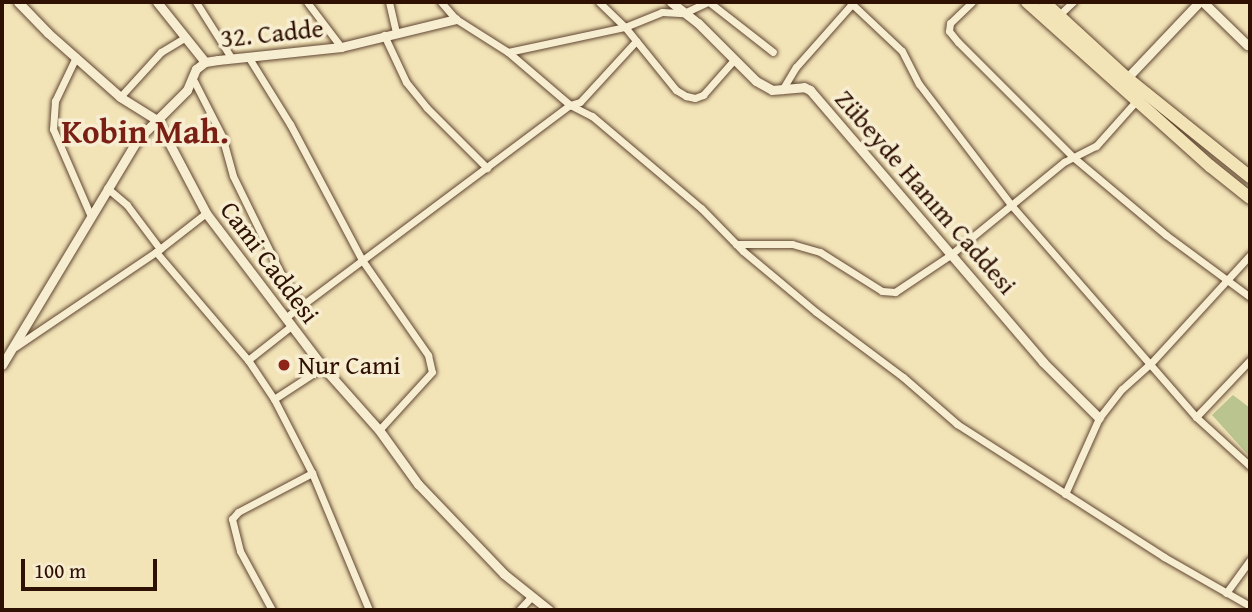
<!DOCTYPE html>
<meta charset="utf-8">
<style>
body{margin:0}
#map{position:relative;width:1252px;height:612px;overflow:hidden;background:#f3e4b8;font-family:"Gentium Book Plus",serif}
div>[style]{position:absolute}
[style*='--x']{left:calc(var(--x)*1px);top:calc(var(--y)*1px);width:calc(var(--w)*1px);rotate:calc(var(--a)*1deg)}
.green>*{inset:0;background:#bac48f}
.roads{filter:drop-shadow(0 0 2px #604631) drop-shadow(0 0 2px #604631)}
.minor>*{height:7px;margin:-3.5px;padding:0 3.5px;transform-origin:3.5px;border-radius:3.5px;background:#f7edd1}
.tertiary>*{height:9px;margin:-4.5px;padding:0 4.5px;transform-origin:4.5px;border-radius:4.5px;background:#f7edd1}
.trunk>*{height:12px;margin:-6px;padding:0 6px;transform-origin:6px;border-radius:6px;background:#f3e4b8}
.dots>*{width:19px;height:19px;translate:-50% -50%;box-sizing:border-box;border:4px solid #f7edd1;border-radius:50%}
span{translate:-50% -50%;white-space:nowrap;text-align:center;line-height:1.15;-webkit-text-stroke:7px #f7edd1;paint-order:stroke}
.street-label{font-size:26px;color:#2f1104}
.poi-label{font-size:26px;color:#2f1104}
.left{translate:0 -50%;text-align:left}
.district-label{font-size:33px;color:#7a1f14;font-weight:700}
.frame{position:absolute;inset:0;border:4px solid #2f1104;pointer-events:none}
.scale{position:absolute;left:21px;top:559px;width:136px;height:32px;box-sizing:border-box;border:4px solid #2f1104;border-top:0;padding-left:9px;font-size:21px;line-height:24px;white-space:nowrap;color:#2f1104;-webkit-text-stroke:5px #f7edd1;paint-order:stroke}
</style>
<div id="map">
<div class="green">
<div style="clip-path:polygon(1233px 395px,1250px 408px,1250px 457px,1212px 415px)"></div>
</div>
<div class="roads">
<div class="minor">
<div style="--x:196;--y:2;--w:67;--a:57.7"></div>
<div style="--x:307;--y:2;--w:56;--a:52.9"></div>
<div style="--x:389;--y:2;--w:32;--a:77"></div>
<div style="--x:441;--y:2;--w:23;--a:49"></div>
<div style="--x:456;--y:19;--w:62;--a:32.4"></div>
<div style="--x:508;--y:52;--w:82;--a:40.5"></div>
<div style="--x:570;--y:105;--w:25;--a:27"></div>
<div style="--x:592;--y:116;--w:143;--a:40.2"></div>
<div style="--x:701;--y:208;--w:60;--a:45.7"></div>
<div style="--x:743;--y:251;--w:95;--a:39.9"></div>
<div style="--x:816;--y:312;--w:109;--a:36.8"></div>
<div style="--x:903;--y:377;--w:72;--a:41"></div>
<div style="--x:957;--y:424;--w:246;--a:32.7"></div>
<div style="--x:1164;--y:557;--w:99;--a:29.7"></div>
<div style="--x:599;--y:2;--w:36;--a:44"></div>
<div style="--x:625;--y:27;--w:81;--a:51"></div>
<div style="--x:676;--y:90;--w:12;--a:31"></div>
<div style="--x:686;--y:96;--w:9;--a:13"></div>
<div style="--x:695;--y:98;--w:9;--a:-21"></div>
<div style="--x:703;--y:95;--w:45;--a:-48.6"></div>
<div style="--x:709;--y:2;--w:81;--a:38"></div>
<div style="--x:850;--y:2;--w:71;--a:43.3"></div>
<div style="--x:902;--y:51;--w:37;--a:63"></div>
<div style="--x:919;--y:84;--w:153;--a:52.7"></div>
<div style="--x:1012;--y:206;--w:280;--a:48.9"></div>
<div style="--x:1196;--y:417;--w:73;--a:42.2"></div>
<div style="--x:972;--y:2;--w:30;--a:136"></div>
<div style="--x:950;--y:23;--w:8;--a:97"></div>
<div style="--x:949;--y:31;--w:14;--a:51"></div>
<div style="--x:958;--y:42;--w:163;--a:45"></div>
<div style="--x:1073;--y:157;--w:121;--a:40"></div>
<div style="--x:1166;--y:235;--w:104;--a:36.4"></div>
<div style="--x:1059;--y:15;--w:19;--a:-43"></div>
<div style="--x:384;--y:35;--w:52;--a:64.9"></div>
<div style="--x:406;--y:82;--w:33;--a:51"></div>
<div style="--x:427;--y:108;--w:85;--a:45"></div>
<div style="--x:508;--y:52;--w:120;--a:-12.1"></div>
<div style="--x:625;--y:27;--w:40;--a:-22"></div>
<div style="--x:662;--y:12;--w:22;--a:3"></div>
<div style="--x:684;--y:13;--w:26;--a:-25"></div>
<div style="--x:76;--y:57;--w:49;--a:115.5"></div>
<div style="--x:55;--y:101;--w:28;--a:94"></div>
<div style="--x:53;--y:129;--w:93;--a:66.5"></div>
<div style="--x:249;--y:58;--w:78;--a:58.2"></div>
<div style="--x:290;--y:124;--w:154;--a:62.1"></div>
<div style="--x:362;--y:260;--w:116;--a:55.2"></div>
<div style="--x:428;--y:355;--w:17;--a:77"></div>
<div style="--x:432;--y:372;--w:79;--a:132.4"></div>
<div style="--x:194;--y:81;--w:62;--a:63"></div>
<div style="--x:222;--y:136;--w:41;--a:74.6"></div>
<div style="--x:233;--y:176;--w:107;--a:63.9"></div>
<div style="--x:280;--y:272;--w:39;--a:58"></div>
<div style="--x:782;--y:90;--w:27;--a:-59"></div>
<div style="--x:796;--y:67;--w:84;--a:-48.4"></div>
<div style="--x:120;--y:97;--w:61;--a:-47.7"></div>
<div style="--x:161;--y:52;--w:29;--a:-31"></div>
<div style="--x:107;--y:188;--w:26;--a:40"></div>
<div style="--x:127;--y:205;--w:55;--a:53.1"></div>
<div style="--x:736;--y:244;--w:56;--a:0"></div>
<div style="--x:792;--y:244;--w:29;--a:16"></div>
<div style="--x:820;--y:252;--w:73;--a:32.2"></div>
<div style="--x:882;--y:291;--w:13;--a:4"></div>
<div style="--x:895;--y:292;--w:65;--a:-33.7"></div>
<div style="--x:949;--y:256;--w:149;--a:-39.3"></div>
<div style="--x:1064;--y:162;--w:36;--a:-27"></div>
<div style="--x:1096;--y:146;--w:62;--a:-48.3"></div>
<div style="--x:156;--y:252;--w:142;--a:49.6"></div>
<div style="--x:248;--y:360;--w:47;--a:56.3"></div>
<div style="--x:274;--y:399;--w:83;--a:62.8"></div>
<div style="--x:312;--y:473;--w:148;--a:67.4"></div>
<div style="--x:285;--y:318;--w:356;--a:-36.8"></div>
<div style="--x:570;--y:105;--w:10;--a:-17"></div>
<div style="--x:580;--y:102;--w:83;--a:-47.4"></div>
<div style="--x:15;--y:347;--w:170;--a:-34"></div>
<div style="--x:156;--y:252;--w:63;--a:-38"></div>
<div style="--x:248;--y:360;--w:55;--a:-38.3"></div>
<div style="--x:274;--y:399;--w:59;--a:-33.1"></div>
<div style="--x:1196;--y:417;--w:79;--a:-46.5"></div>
<div style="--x:1065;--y:494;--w:83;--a:-65.9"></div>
<div style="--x:1099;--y:418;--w:37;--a:-52"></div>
<div style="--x:1122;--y:389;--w:39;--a:-42"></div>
<div style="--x:1151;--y:363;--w:147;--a:-47.5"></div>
<div style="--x:1226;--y:593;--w:41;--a:-54"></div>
<div style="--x:272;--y:610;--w:67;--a:-118.5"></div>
<div style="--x:240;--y:551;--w:33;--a:-104"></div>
<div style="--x:232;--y:519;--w:9;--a:-49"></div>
<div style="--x:238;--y:512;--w:84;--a:-27.8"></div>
<div style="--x:519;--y:610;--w:16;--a:-47"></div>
</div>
<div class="tertiary">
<div style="--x:18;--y:2;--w:43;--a:45.9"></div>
<div style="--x:48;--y:33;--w:96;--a:41.6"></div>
<div style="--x:120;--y:97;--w:44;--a:31.9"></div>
<div style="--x:157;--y:120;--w:105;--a:62.2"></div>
<div style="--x:206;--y:213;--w:193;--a:52.8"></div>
<div style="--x:323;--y:367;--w:84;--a:48.4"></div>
<div style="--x:379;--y:430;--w:67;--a:54.2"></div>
<div style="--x:418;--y:484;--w:124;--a:46.3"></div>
<div style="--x:504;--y:574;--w:58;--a:38.7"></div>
<div style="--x:157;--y:2;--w:77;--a:51.3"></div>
<div style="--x:671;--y:2;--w:34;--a:38"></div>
<div style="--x:698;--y:23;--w:82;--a:45"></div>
<div style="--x:756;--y:81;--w:18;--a:29"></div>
<div style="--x:772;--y:90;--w:32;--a:-5"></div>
<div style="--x:804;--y:87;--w:7;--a:27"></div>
<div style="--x:810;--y:90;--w:358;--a:49.4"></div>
<div style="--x:1043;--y:362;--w:79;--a:45"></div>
<div style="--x:1203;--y:2;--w:62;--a:44.3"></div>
<div style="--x:1127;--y:78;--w:105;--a:-46.5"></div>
<div style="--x:2;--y:365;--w:264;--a:-59"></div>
<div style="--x:138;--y:139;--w:69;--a:-45"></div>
<div style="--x:187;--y:90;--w:23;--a:-67"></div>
<div style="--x:196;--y:69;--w:11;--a:-38"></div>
<div style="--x:205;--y:62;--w:13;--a:-9"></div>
<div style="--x:218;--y:60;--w:124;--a:-6"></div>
<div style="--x:341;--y:47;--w:118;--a:-13.7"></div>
</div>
<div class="trunk">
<div style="--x:1027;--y:2;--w:246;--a:41.9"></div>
<div style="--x:1210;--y:166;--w:51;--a:38.7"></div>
<div style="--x:1044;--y:2;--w:113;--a:42.5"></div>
<div style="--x:1127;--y:78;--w:158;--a:38.8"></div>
</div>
</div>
<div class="dots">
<div style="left:284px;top:365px;background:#8f2418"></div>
</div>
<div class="street-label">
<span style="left:272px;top:33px;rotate:-6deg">32. Cadde</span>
<span style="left:926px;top:192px;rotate:49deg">Zübeyde Hanım Caddesi</span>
<span style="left:270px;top:262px;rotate:53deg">Cami Caddesi</span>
</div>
<div class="poi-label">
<span class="left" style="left:298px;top:365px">Nur Cami</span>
</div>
<div class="district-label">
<span style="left:145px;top:132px">Kobin Mah.</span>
</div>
<div class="frame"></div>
<div class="scale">100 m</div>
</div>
